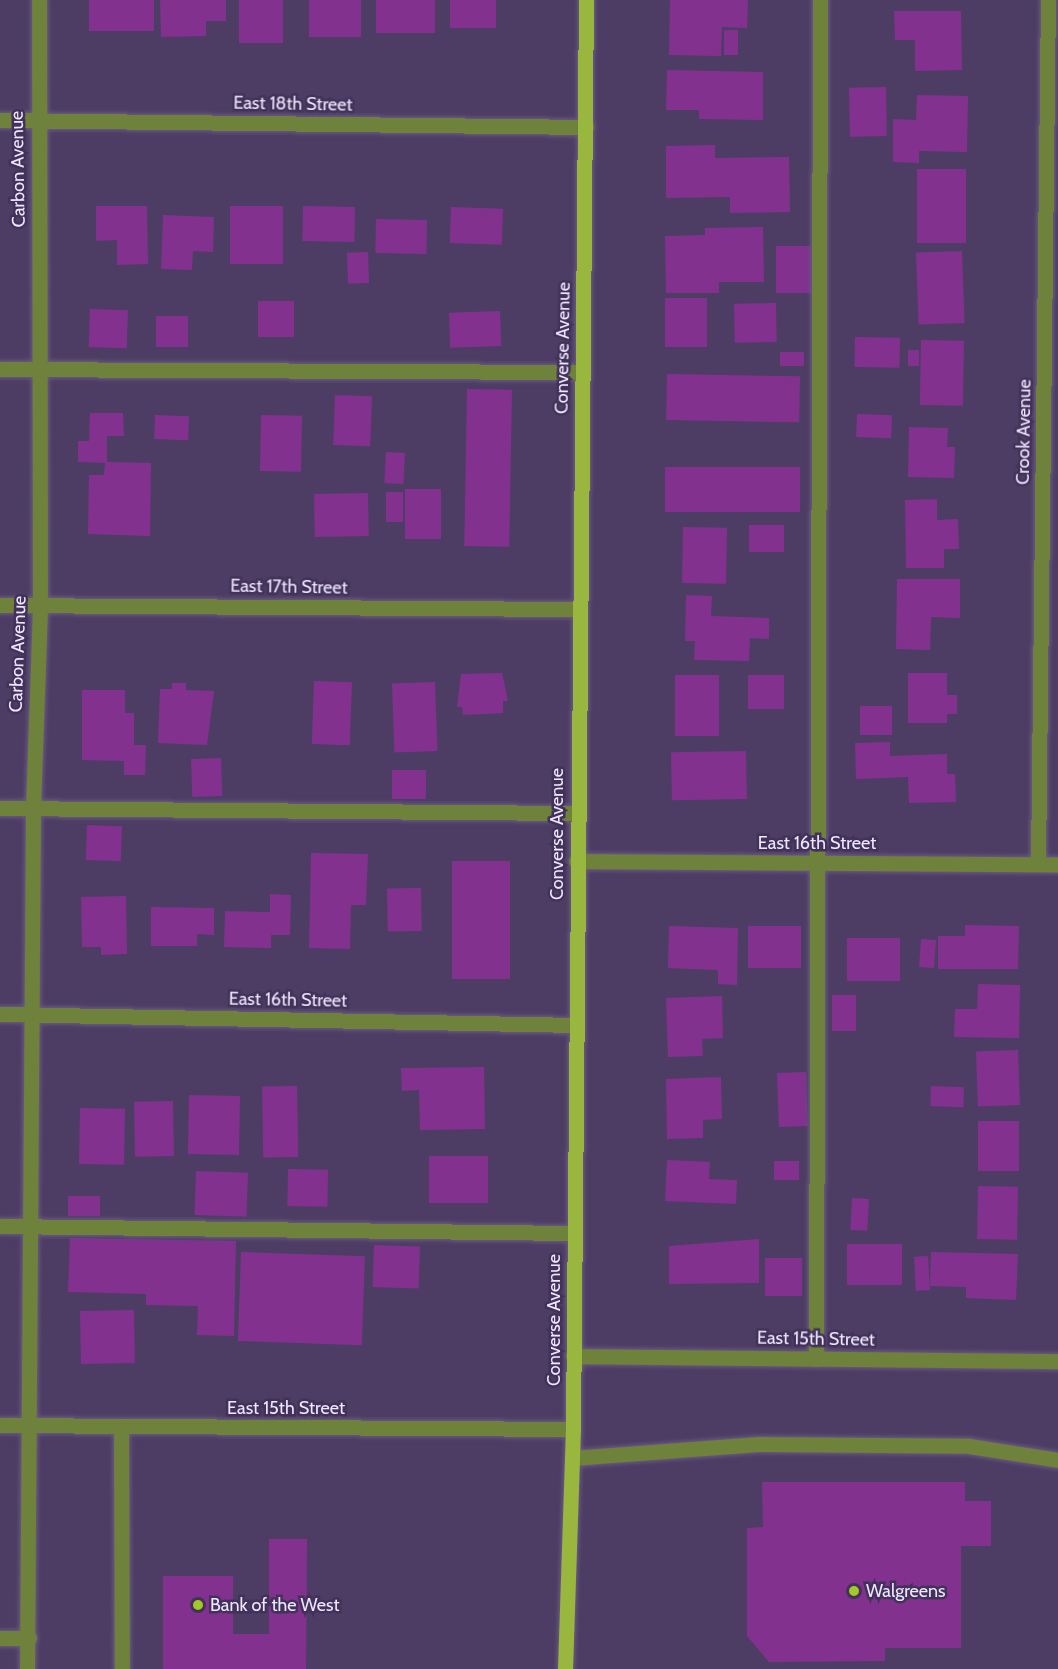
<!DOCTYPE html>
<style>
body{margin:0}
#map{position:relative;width:1058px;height:1669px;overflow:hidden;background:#4d3d64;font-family:Cabin,sans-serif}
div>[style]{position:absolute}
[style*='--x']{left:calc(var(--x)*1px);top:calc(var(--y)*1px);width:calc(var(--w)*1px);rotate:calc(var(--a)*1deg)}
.building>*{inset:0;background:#82328e;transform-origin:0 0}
.roads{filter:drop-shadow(0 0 2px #6a5b80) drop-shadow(0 0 2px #6a5b80)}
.minor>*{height:15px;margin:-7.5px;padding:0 7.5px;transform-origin:7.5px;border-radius:7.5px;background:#6e823b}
.major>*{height:15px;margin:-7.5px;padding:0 7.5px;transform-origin:7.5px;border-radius:7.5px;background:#99b73e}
.dots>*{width:16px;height:16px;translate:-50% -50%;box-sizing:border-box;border:3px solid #423259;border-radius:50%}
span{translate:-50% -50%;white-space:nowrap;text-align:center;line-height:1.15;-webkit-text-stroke:5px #423259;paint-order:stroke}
.street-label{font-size:18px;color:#efe6ff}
.poi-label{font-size:18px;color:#efe6ff}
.left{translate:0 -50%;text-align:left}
</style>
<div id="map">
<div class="building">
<div style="left:89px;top:0;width:65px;height:31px"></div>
<div style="clip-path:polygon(160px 0,226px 0,226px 21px,206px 21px,206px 36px,161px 37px)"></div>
<div style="left:239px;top:0;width:44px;height:43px"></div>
<div style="left:309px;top:0;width:52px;height:37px"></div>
<div style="left:376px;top:0;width:59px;height:33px"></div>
<div style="left:450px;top:0;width:46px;height:28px"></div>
<div style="clip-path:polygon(670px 0,748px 0,747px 28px,722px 27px,721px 56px,669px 55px)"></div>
<div style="clip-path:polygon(894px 11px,961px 11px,962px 70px,915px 71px,915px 40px,895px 40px)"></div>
<div style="left:724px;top:30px;width:14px;height:25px"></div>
<div style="clip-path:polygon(667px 70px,763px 72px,763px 120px,699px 119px,699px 110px,666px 110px)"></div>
<div style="left:886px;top:87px;width:49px;height:37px;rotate:89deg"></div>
<div style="clip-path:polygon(917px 95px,968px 96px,967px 152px,919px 151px,919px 163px,893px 162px,893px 119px,916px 120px)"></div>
<div style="clip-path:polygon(715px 145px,715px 158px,789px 157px,790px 212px,730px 213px,730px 197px,666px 198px,666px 146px)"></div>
<div style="left:917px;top:169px;width:49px;height:74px"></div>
<div style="clip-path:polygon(96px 206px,147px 206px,148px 264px,117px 265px,117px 240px,96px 241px)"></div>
<div style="left:230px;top:206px;width:53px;height:58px"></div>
<div style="left:303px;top:206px;width:52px;height:35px;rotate:1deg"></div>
<div style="left:451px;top:207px;width:52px;height:36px;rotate:2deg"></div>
<div style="clip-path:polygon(163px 215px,214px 217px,213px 252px,193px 251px,192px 270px,161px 269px)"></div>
<div style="left:376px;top:219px;width:51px;height:34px;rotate:1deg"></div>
<div style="clip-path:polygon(763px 227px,764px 282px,719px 282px,719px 293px,666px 293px,665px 236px,705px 235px,705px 228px)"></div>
<div style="left:776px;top:246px;width:35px;height:47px"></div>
<div style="left:962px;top:251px;width:72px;height:46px;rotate:88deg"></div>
<div style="left:368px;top:252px;width:31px;height:21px;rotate:88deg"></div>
<div style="left:665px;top:298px;width:42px;height:49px"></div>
<div style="left:258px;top:301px;width:36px;height:36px"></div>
<div style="left:776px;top:303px;width:39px;height:42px;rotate:89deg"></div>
<div style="left:90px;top:309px;width:38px;height:38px;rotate:2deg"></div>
<div style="left:500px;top:311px;width:35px;height:51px;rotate:88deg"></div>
<div style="left:156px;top:316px;width:32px;height:31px"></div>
<div style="left:855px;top:337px;width:45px;height:30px;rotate:1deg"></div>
<div style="left:921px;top:340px;width:43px;height:65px;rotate:1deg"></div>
<div style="left:908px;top:350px;width:11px;height:16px"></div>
<div style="left:780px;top:352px;width:24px;height:14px"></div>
<div style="left:667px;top:374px;width:133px;height:46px;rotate:1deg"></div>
<div style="left:467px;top:389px;width:45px;height:157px;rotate:1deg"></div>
<div style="left:335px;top:395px;width:37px;height:50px;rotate:2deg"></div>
<div style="clip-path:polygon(90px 413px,123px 413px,124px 436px,107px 436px,107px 462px,151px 463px,150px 536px,88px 534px,89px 475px,104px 475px,105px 463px,78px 462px,78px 441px,89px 441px)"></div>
<div style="left:857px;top:414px;width:35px;height:23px;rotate:2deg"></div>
<div style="left:155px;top:415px;width:34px;height:24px;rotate:2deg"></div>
<div style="left:261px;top:415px;width:41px;height:56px;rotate:1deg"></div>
<div style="clip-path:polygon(909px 427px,948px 428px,947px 447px,955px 447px,954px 478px,908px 477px)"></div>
<div style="left:386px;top:452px;width:19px;height:31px;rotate:3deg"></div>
<div style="left:800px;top:467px;width:45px;height:135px;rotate:90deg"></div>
<div style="left:405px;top:489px;width:36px;height:50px"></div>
<div style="left:386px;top:492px;width:17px;height:30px"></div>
<div style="left:368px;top:493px;width:43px;height:54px;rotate:89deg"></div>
<div style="clip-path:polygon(937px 499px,937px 520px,958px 519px,959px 549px,944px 549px,944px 568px,906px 568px,905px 500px)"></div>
<div style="left:749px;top:525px;width:35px;height:27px"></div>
<div style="left:683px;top:527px;width:44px;height:56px;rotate:1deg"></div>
<div style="clip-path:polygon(897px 579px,960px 579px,960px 618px,931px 617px,930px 650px,896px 649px)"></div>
<div style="clip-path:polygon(686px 595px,712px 596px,711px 616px,769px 618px,769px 639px,750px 638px,749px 661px,694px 660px,695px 641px,685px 641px)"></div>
<div style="clip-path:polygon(502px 673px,508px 701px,503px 701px,503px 713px,463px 715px,462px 707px,457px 707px,461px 674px)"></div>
<div style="clip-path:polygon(908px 673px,947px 673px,947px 695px,957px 695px,957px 714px,947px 714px,947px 723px,908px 723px)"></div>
<div style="left:675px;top:675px;width:44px;height:61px"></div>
<div style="left:748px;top:675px;width:36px;height:34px"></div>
<div style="left:314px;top:681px;width:38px;height:63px;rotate:2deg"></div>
<div style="left:435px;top:682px;width:69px;height:43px;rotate:88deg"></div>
<div style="clip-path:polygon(172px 683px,186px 683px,186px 690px,214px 691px,207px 745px,158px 743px,160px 689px,172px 689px)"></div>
<div style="clip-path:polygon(82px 690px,125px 690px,125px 713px,134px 713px,134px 745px,146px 745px,145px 775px,124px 775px,124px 761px,82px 760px)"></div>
<div style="left:860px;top:706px;width:32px;height:29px"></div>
<div style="clip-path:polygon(890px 742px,890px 756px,947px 754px,947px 774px,955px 774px,956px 802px,909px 803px,908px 777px,856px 779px,855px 743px)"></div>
<div style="left:746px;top:751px;width:48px;height:75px;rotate:89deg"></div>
<div style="left:221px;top:758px;width:38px;height:30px;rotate:88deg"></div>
<div style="left:392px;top:770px;width:34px;height:29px"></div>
<div style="left:87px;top:825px;width:35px;height:35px;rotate:2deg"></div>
<div style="clip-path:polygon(311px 853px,368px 854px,366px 905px,351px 905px,350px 949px,309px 948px)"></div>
<div style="left:452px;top:861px;width:58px;height:118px"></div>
<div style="left:421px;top:888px;width:43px;height:34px;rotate:89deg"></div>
<div style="clip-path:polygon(270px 894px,291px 895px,290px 935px,271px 935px,271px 948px,224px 947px,225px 911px,270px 912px)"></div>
<div style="clip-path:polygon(126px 896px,127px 954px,101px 955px,101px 947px,82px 947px,81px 897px)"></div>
<div style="clip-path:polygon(151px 907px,214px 908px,214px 935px,197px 934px,197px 946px,151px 946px)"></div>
<div style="clip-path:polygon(965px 925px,1019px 926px,1018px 969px,938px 969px,938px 936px,965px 936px)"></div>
<div style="clip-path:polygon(669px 926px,738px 928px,737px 985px,718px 984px,718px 970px,668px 968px)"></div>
<div style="left:801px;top:926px;width:42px;height:53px;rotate:90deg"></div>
<div style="left:847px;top:938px;width:53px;height:43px"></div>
<div style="left:921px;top:939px;width:15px;height:28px;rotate:4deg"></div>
<div style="clip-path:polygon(978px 984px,1020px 985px,1019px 1038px,954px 1037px,955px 1009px,977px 1009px)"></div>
<div style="left:832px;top:995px;width:24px;height:36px"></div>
<div style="clip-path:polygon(722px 996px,723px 1038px,702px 1039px,703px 1056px,668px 1057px,666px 998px)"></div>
<div style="left:1018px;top:1050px;width:55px;height:42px;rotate:88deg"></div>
<div style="clip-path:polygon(484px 1067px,485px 1129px,420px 1130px,419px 1090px,402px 1091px,401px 1068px)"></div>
<div style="left:806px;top:1072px;width:54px;height:29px;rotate:88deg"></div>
<div style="clip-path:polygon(721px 1077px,722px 1119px,703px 1120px,703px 1138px,667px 1139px,666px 1079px)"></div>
<div style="left:297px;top:1086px;width:71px;height:35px;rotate:89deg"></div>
<div style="left:931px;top:1086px;width:33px;height:20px;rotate:2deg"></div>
<div style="left:189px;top:1095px;width:51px;height:59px;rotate:1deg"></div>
<div style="left:173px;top:1101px;width:55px;height:39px;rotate:89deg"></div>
<div style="left:80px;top:1108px;width:45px;height:56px;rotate:1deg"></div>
<div style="left:978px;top:1121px;width:41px;height:50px"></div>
<div style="left:429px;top:1156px;width:59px;height:47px"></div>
<div style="clip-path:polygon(667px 1160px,710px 1162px,709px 1179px,737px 1180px,736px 1204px,665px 1201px)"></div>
<div style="left:774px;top:1161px;width:25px;height:19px"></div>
<div style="left:288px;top:1169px;width:40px;height:37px;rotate:1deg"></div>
<div style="left:196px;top:1171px;width:52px;height:44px;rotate:2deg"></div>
<div style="left:978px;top:1186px;width:40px;height:53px;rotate:1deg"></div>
<div style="left:68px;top:1196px;width:32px;height:20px"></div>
<div style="left:852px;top:1198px;width:17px;height:32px;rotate:3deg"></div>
<div style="clip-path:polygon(70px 1238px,236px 1241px,234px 1336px,197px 1335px,198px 1306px,146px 1305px,146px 1294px,68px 1292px)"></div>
<div style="clip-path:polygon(759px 1239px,759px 1283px,669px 1284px,669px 1246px)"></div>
<div style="left:847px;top:1244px;width:55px;height:41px"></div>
<div style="left:374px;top:1245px;width:46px;height:42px;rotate:2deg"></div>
<div style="left:241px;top:1252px;width:124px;height:89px;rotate:2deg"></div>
<div style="clip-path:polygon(931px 1252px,1018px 1254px,1016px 1300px,966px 1298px,966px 1287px,930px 1286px)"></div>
<div style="left:928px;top:1256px;width:34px;height:14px;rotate:87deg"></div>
<div style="left:765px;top:1258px;width:37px;height:38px"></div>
<div style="left:134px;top:1310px;width:53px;height:54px;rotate:89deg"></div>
<div style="clip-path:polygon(762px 1482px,965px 1482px,965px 1501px,991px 1501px,991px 1546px,961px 1546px,961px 1648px,885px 1648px,885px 1661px,769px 1662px,747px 1636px,747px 1528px,763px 1527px)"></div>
<div style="clip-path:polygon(269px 1539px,307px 1539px,306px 1669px,163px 1669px,163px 1576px,233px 1576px,233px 1634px,269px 1634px)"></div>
</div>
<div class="roads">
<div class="minor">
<div style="--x:0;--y:120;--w:586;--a:0.68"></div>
<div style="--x:0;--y:369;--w:582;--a:0.3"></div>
<div style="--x:0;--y:605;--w:578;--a:0.4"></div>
<div style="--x:0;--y:808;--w:576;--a:0.5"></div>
<div style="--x:576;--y:861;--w:482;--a:0.4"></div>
<div style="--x:1038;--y:864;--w:864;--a:-89.34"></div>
<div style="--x:0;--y:1014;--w:576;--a:1.09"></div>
<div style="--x:0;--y:1226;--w:574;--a:0.7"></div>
<div style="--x:573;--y:1356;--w:485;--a:0.6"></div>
<div style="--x:816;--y:1359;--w:1359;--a:-89.83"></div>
<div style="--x:0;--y:1425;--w:573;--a:0.4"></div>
<div style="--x:121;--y:1426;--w:243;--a:89.8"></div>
<div style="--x:572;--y:1458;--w:187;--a:-4.3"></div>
<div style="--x:758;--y:1444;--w:211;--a:0.5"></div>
<div style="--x:969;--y:1446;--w:90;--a:8.9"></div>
<div style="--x:0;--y:1638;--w:29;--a:0"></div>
<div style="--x:27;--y:1669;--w:861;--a:-89.6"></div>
<div style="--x:33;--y:808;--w:204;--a:-88"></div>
<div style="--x:40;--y:604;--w:604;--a:-90.09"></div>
</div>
<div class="major">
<div style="--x:565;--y:1669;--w:240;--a:-88.1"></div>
<div style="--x:573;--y:1429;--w:1429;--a:-89.48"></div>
</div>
</div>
<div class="dots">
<div style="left:854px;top:1591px;background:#a4c824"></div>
<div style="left:198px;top:1605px;background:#a4c824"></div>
</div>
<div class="street-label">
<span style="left:293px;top:104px;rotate:1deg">East 18th Street</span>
<span style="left:18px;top:169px;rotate:-91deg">Carbon Avenue</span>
<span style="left:563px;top:348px;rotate:-89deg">Converse Avenue</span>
<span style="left:1024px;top:432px;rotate:-89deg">Crook Avenue</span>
<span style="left:289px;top:587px;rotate:1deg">East 17th Street</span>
<span style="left:18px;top:654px;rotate:-88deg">Carbon Avenue</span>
<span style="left:557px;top:834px;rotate:-90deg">Converse Avenue</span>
<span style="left:817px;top:843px">East 16th Street</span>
<span style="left:288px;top:1000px;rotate:1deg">East 16th Street</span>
<span style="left:554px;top:1320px;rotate:-90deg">Converse Avenue</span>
<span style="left:816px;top:1339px;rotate:1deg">East 15th Street</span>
<span style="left:286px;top:1408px">East 15th Street</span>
</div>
<div class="poi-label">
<span class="left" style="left:866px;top:1591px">Walgreens</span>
<span class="left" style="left:210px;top:1605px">Bank of the West</span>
</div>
</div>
